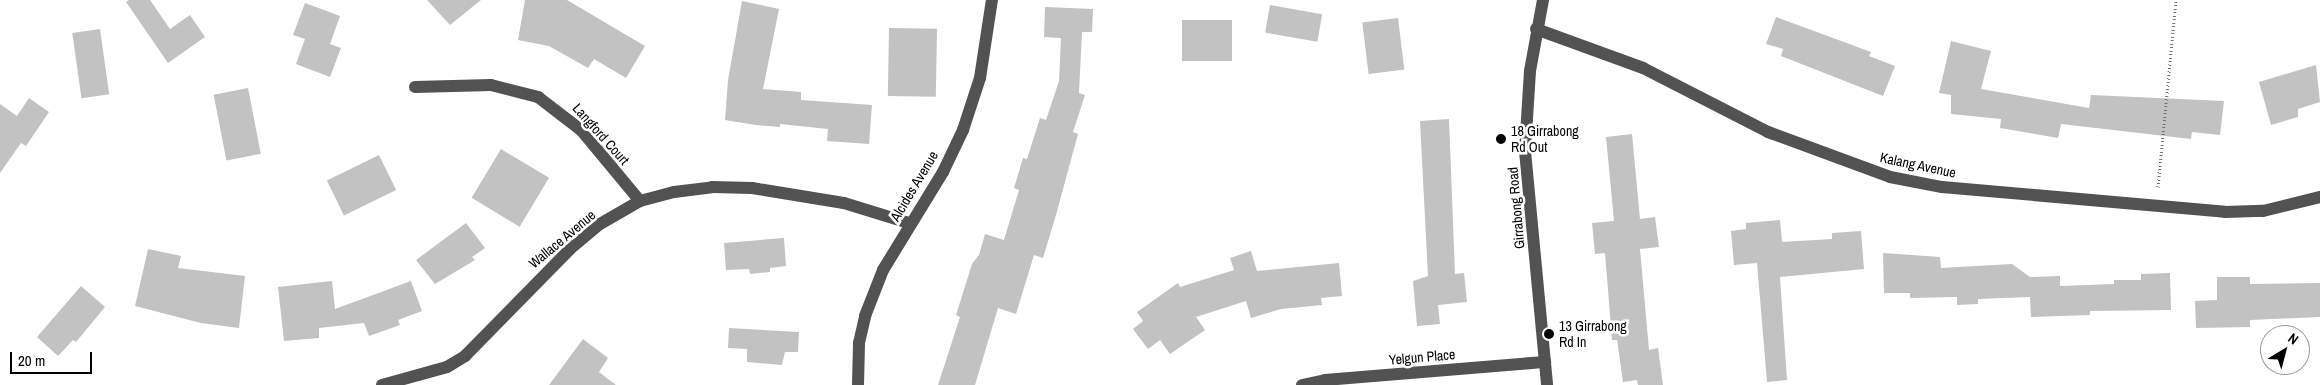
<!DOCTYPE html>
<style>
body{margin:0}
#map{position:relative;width:2320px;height:385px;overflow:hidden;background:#fff;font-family:"Archivo Narrow",sans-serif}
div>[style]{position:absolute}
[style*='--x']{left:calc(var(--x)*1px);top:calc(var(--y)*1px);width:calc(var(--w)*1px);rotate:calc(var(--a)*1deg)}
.building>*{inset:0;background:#c2c2c2;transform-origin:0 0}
.path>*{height:3px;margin-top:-1.5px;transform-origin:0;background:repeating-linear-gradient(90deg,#747474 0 1px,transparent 0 3.5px)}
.minor>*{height:12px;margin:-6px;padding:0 6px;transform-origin:6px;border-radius:6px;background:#525252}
.dots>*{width:14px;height:14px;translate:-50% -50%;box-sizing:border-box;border:2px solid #fff;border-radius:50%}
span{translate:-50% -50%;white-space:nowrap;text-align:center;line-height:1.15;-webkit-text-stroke:5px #fff;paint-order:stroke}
.poi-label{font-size:14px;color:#000}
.left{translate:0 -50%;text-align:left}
.street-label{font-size:14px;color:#000}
.north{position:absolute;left:2260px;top:325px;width:50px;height:50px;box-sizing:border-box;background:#fff;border:1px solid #999;border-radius:50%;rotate:37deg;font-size:14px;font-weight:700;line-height:20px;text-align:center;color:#000}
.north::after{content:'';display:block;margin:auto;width:18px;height:22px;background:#000;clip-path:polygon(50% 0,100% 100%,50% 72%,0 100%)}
.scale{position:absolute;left:10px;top:352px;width:82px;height:22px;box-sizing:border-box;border:2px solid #000;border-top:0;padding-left:6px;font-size:15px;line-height:18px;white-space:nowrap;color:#000;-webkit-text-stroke:4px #fff;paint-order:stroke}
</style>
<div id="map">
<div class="building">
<div style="clip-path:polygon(129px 0,150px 0,170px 29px,190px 15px,205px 37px,168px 63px,126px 2px)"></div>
<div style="clip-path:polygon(427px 0,481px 0,450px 25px)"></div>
<div style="clip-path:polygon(525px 0,567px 0,645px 46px,626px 78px,594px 59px,588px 68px,549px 46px,518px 40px)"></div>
<div style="clip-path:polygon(742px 1px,779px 9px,763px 89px,801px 92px,801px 100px,872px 105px,869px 144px,827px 141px,828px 129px,780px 124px,780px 127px,756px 125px,725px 120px,728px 80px)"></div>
<div style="clip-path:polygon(305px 3px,340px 16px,330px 44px,341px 48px,330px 77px,296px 64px,305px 39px,293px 35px)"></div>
<div style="left:1270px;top:5px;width:53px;height:28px;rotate:10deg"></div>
<div style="clip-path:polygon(1045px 7px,1093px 9px,1092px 32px,1082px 32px,1079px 93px,1085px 95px,1073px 132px,1078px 134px,1056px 215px,1043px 258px,1034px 255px,1016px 314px,998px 308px,975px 385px,938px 385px,960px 317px,956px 315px,972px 264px,979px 255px,985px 234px,1004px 240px,1019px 190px,1014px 188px,1023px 158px,1027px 159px,1040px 118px,1046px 120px,1059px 81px,1061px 38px,1044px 37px)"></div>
<div style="clip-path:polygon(1776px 17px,1871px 52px,1869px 56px,1895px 66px,1883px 96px,1781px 56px,1783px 49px,1766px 44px)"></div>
<div style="left:1398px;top:18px;width:52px;height:36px;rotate:83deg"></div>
<div style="left:1182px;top:20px;width:50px;height:41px"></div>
<div style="left:889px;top:28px;width:48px;height:68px;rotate:1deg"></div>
<div style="left:100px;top:29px;width:66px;height:28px;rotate:82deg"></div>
<div style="clip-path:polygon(1951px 41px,1991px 51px,1981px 89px,2089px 108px,2091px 95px,2224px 101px,2220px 135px,2192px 132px,2191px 139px,2061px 124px,2058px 138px,2000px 128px,2001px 119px,1951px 114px,1951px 95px,1939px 93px)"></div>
<div style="clip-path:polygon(2316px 65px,2320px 102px,2298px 109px,2298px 117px,2271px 125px,2259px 82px)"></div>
<div style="left:248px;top:88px;width:67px;height:35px;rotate:79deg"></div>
<div style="clip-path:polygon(29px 98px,49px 112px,26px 146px,21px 143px,0 173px,0 104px,17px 116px)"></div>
<div style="clip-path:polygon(1449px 119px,1455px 274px,1464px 273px,1467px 302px,1438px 305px,1440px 324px,1417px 326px,1413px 281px,1428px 276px,1420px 121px)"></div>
<div style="clip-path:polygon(1632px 134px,1640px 219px,1655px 217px,1659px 247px,1640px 249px,1649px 350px,1658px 348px,1663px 385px,1638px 385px,1637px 380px,1623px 382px,1617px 340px,1612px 340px,1605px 253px,1595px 254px,1592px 223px,1614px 221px,1606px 137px)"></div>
<div style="left:501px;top:149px;width:56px;height:57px;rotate:31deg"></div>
<div style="left:379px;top:155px;width:39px;height:58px;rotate:64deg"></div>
<div style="clip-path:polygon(1780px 220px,1782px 242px,1832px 239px,1832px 233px,1861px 231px,1864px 269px,1780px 277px,1787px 380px,1767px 382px,1757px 263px,1734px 265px,1731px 231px,1746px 229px,1746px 223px)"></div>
<div style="clip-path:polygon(466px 223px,485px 248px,472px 257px,475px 260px,435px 284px,416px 260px)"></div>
<div style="clip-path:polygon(784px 238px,786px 266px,770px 268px,770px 272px,750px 274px,749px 269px,726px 270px,724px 243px)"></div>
<div style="clip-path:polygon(148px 249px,181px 256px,178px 268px,245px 276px,239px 328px,201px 323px,135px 306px)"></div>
<div style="clip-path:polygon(1251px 251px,1257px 271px,1339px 263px,1342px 296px,1321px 298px,1322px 305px,1281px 309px,1251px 318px,1246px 301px,1196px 317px,1205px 330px,1170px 354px,1160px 340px,1148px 349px,1133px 329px,1143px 321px,1137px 312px,1178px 283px,1180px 287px,1234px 270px,1230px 258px)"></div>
<div style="clip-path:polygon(1883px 253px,1940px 257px,1941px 268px,2012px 264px,2030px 277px,2060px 276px,2060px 286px,2114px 284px,2114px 280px,2141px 280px,2141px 274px,2170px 273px,2171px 310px,2090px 311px,2090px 315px,2031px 317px,2030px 297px,1978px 299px,1978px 304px,1957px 305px,1957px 297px,1910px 298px,1910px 293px,1884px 293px)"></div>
<div style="clip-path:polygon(2217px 277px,2250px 277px,2250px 284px,2320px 283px,2320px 317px,2250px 320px,2250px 327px,2196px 328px,2195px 301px,2217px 300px)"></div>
<div style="clip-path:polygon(332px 281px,335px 309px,411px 281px,422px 311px,398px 320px,400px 325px,369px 336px,364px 323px,319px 328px,319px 338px,284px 341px,278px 287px)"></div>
<div style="clip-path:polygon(81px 286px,105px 307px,76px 342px,73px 340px,58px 356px,37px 337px)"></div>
<div style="clip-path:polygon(729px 328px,799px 332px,798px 352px,785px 352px,782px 365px,747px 362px,747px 349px,728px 348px)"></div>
<div style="clip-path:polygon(583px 339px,608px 358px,599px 372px,616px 385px,549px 385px)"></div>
</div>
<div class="path">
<div style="--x:2158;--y:187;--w:188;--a:-84.5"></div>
</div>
<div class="minor">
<div style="--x:1543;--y:0;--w:72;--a:100.4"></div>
<div style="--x:1530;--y:71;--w:80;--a:93.6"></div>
<div style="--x:1525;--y:151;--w:235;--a:84.6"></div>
<div style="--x:1536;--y:29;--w:114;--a:20"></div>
<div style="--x:1643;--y:68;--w:140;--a:27.1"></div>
<div style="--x:1768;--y:132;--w:130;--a:20.2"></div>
<div style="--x:1890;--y:177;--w:53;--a:10.9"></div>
<div style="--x:1942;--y:187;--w:284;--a:5"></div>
<div style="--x:2225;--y:212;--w:38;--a:-2"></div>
<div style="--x:2263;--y:211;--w:59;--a:-13.8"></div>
<div style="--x:415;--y:87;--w:76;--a:-1.5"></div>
<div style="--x:491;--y:85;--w:49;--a:14.3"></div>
<div style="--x:538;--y:97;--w:54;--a:37.5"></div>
<div style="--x:581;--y:130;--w:92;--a:50.3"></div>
<div style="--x:382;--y:385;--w:67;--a:-15.5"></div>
<div style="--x:447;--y:367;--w:21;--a:-31"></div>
<div style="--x:465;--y:356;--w:150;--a:-45.5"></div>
<div style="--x:570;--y:249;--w:39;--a:-40"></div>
<div style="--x:600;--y:224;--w:46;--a:-29.9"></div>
<div style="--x:640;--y:201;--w:35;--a:-15"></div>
<div style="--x:674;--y:192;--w:38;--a:-7"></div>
<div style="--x:712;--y:187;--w:40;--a:1.4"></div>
<div style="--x:752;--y:188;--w:93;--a:9.3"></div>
<div style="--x:844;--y:203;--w:68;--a:17.1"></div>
<div style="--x:858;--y:385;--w:42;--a:-88.6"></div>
<div style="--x:859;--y:343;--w:28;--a:-77"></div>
<div style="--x:865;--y:316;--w:49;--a:-68.6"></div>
<div style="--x:883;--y:270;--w:115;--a:-58.5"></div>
<div style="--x:943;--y:172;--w:47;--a:-64.5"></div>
<div style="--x:963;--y:130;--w:55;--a:-71.9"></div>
<div style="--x:980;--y:78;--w:79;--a:-81.3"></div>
<div style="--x:1302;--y:385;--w:24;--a:-12"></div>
<div style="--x:1325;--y:380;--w:221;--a:-4.7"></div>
</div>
<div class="dots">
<div style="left:1501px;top:139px;background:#000"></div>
<div style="left:1549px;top:334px;background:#000"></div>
</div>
<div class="poi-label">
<span class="left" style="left:1511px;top:139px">18 Girrabong<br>Rd Out</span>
<span class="left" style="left:1559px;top:334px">13 Girrabong<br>Rd In</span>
</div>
<div class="street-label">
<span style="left:601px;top:134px;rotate:48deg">Langford Court</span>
<span style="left:1918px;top:165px;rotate:12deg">Kalang Avenue</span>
<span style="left:914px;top:186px;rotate:-59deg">Alcides Avenue</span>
<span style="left:1516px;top:208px;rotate:-95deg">Girrabong Road</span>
<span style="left:562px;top:239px;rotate:-40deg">Wallace Avenue</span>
<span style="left:1422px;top:357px;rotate:-5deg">Yelgun Place</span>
</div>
<div class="north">N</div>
<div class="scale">20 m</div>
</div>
